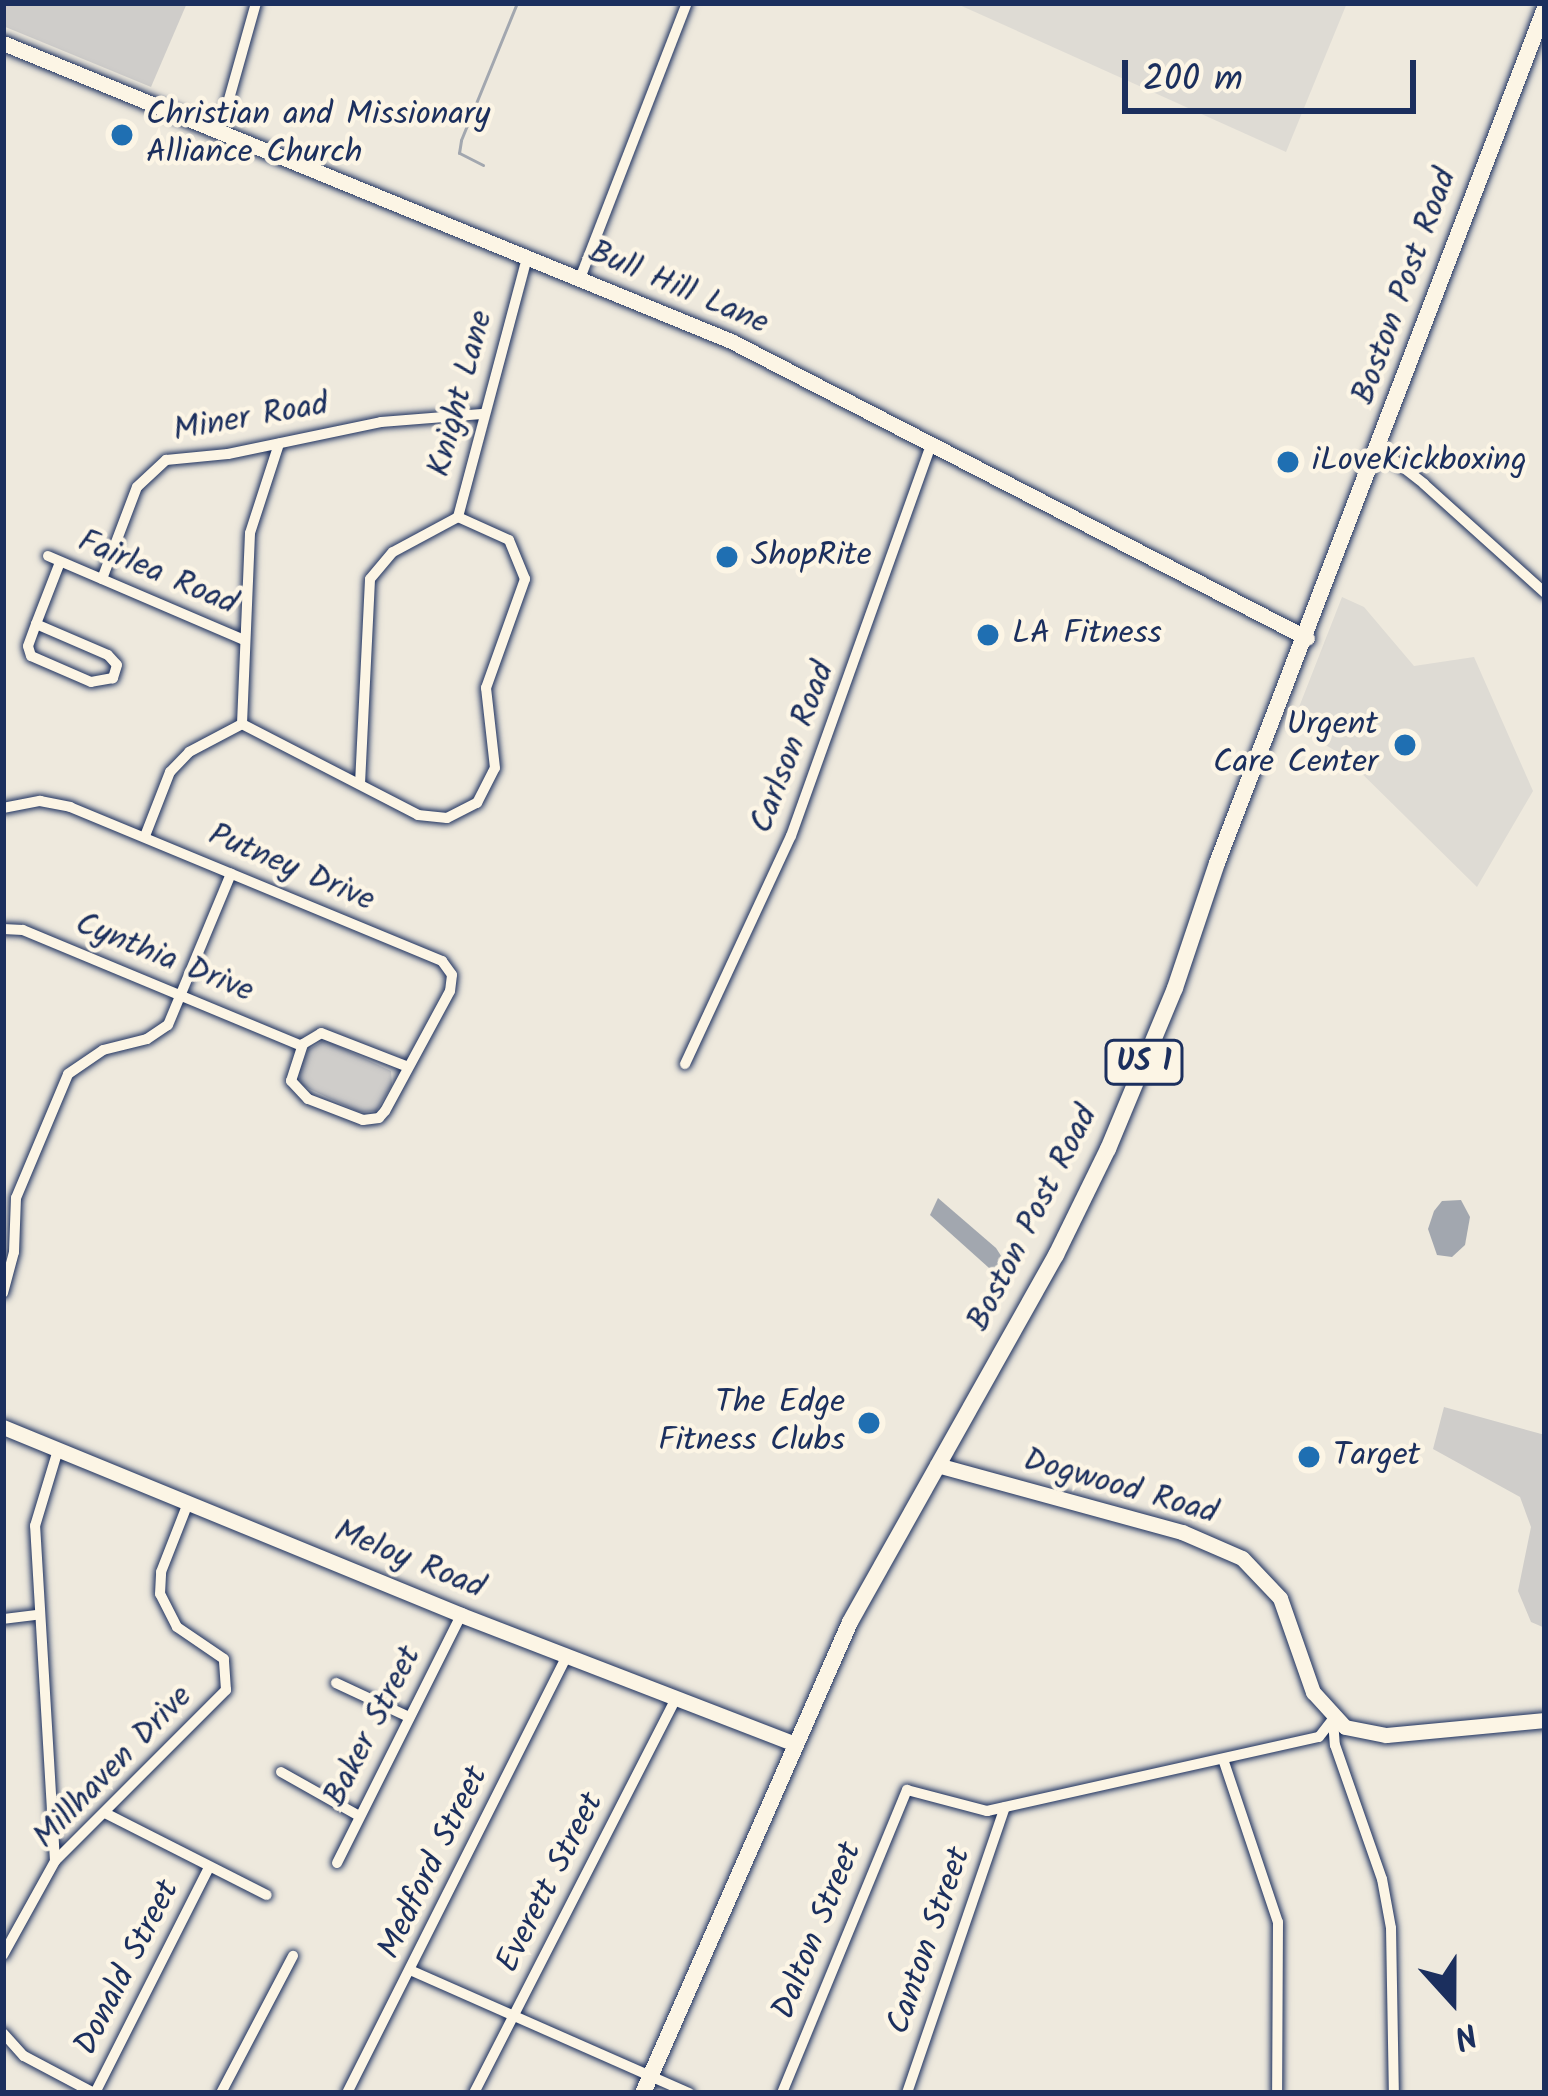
<!DOCTYPE html>
<style>
body{margin:0}
#map{position:relative;width:1548px;height:2096px;overflow:hidden;background:#eee9dd;font-family:Kalam,sans-serif}
div>[style]{position:absolute}
[style*='--x']{left:calc(var(--x)*1px);top:calc(var(--y)*1px);width:calc(var(--w)*1px);rotate:calc(var(--a)*1deg)}
.built>*{inset:0;background:#dedbd4}
.green>*{inset:0;background:#cfcdca}
.water>*{inset:0;background:#a2a7af}
.stream>*{height:3px;margin:-1.5px;padding:0 1.5px;transform-origin:1.5px;border-radius:1.5px;background:#a2a7af}
.roads{filter:drop-shadow(0 0 3px #1b2f5e) drop-shadow(0 0 3px #1b2f5e)}
.street>*{height:10px;margin:-5px;padding:0 5px;transform-origin:5px;border-radius:5px;background:#fcf5e5}
.secondary>*{height:15px;margin:-7.5px;padding:0 7.5px;transform-origin:7.5px;border-radius:7.5px;background:#fcf5e5}
.primary>*{height:16px;margin:-8px;padding:0 8px;transform-origin:8px;border-radius:8px;background:#fcf5e5}
.dots>*{width:33px;height:33px;translate:-50% -50%;box-sizing:border-box;border:6px solid #fcf5e5;border-radius:50%}
span{translate:-50% -50%;white-space:nowrap;text-align:center;line-height:1.15;-webkit-text-stroke:9px #fcf5e5;paint-order:stroke}
.shield-label span{padding:3px 9px;background:#fcf5e5;border:3px solid;border-radius:9px;-webkit-text-stroke-width:0}
.shield-label{font-size:30px;color:#1b2f5e;font-weight:700}
.poi-label{font-size:33px;color:#1b2f5e}
.left{translate:0 -50%;text-align:left}
.right{translate:-100% -50%;text-align:right}
.street-label{font-size:33px;color:#1b2f5e}
.frame{position:absolute;inset:0;border:6px solid #1b2f5e;pointer-events:none}
.north{position:absolute;left:1392px;top:1940px;width:120px;height:120px;-webkit-text-stroke:9px #fcf5e5;paint-order:stroke;rotate:159deg;font-size:33px;font-weight:700;line-height:48px;text-align:center;color:#1b2f5e}
.north::after{content:'';display:block;margin:auto;width:42px;height:54px;background:#1b2f5e;clip-path:polygon(50% 0,100% 100%,50% 72%,0 100%)}
.scale{position:absolute;left:1122px;top:60px;width:294px;height:54px;box-sizing:border-box;border:6px solid #1b2f5e;border-top:0;padding-left:15px;font-size:36px;line-height:42px;white-space:nowrap;color:#1b2f5e;-webkit-text-stroke:9px #fcf5e5;paint-order:stroke}
</style>
<div id="map">
<div class="built">
<div style="clip-path:polygon(955px 3px,1347px 3px,1286px 152px)"></div>
<div style="clip-path:polygon(1342px 597px,1364px 607px,1414px 666px,1474px 657px,1533px 791px,1477px 887px,1344px 756px,1292px 725px)"></div>
</div>
<div class="green">
<div style="clip-path:polygon(3px 3px,187px 3px,151px 87px,3px 26px)"></div>
<div style="clip-path:polygon(325px 1040px,391px 1071px,392px 1085px,376px 1111px,359px 1112px,301px 1085px,299px 1071px,308px 1050px)"></div>
<div style="clip-path:polygon(1444px 1407px,1545px 1435px,1545px 1628px,1531px 1622px,1518px 1591px,1531px 1527px,1520px 1497px,1433px 1449px)"></div>
</div>
<div class="water">
<div style="clip-path:polygon(938px 1198px,996px 1248px,1005px 1262px,998px 1276px,930px 1215px)"></div>
<div style="clip-path:polygon(1461px 1200px,1470px 1217px,1465px 1245px,1452px 1257px,1437px 1255px,1428px 1229px,1434px 1211px,1442px 1201px)"></div>
</div>
<div class="stream">
<div style="--x:483;--y:165;--w:27;--a:-153"></div>
<div style="--x:459;--y:153;--w:13;--a:-81"></div>
<div style="--x:461;--y:140;--w:148;--a:-67.8"></div>
</div>
<div class="roads">
<div class="street">
<div style="--x:220;--y:131;--w:133;--a:-74.3"></div>
<div style="--x:579;--y:281;--w:298;--a:-68.8"></div>
<div style="--x:1376;--y:455;--w:20;--a:18"></div>
<div style="--x:1395;--y:461;--w:37;--a:38"></div>
<div style="--x:1424;--y:484;--w:163;--a:42"></div>
<div style="--x:48;--y:556;--w:213;--a:23.2"></div>
<div style="--x:102;--y:579;--w:98;--a:-69.2"></div>
<div style="--x:137;--y:487;--w:40;--a:-43"></div>
<div style="--x:166;--y:460;--w:62;--a:-5.5"></div>
<div style="--x:228;--y:454;--w:156;--a:-11.8"></div>
<div style="--x:381;--y:422;--w:101;--a:-4.5"></div>
<div style="--x:36;--y:624;--w:78;--a:23.3"></div>
<div style="--x:108;--y:655;--w:13;--a:48"></div>
<div style="--x:117;--y:665;--w:14;--a:107"></div>
<div style="--x:113;--y:678;--w:22;--a:170"></div>
<div style="--x:91;--y:682;--w:65;--a:-156.6"></div>
<div style="--x:31;--y:656;--w:10;--a:-107"></div>
<div style="--x:28;--y:646;--w:23;--a:-70"></div>
<div style="--x:36;--y:624;--w:66;--a:-68.8"></div>
<div style="--x:242;--y:724;--w:198;--a:27.3"></div>
<div style="--x:418;--y:815;--w:29;--a:6"></div>
<div style="--x:447;--y:818;--w:34;--a:-27"></div>
<div style="--x:477;--y:803;--w:39;--a:-63"></div>
<div style="--x:495;--y:768;--w:81;--a:-96.4"></div>
<div style="--x:486;--y:688;--w:116;--a:-70.3"></div>
<div style="--x:525;--y:579;--w:42;--a:-112.3"></div>
<div style="--x:509;--y:540;--w:56;--a:-155.7"></div>
<div style="--x:360;--y:784;--w:205;--a:-87.2"></div>
<div style="--x:370;--y:579;--w:35;--a:-50"></div>
<div style="--x:393;--y:552;--w:74;--a:-28.3"></div>
<div style="--x:458;--y:517;--w:268;--a:-75.1"></div>
<div style="--x:3;--y:808;--w:38;--a:-11"></div>
<div style="--x:40;--y:801;--w:31;--a:11"></div>
<div style="--x:70;--y:807;--w:403;--a:22.5"></div>
<div style="--x:442;--y:961;--w:17;--a:54"></div>
<div style="--x:452;--y:975;--w:16;--a:97"></div>
<div style="--x:450;--y:991;--w:136;--a:118.4"></div>
<div style="--x:385;--y:1111;--w:9;--a:131"></div>
<div style="--x:379;--y:1118;--w:16;--a:173"></div>
<div style="--x:363;--y:1120;--w:59;--a:-159.1"></div>
<div style="--x:308;--y:1099;--w:25;--a:-133"></div>
<div style="--x:291;--y:1081;--w:39;--a:-72"></div>
<div style="--x:303;--y:1044;--w:21;--a:-31"></div>
<div style="--x:321;--y:1033;--w:93;--a:21.3"></div>
<div style="--x:145;--y:836;--w:69;--a:-68.7"></div>
<div style="--x:170;--y:772;--w:28;--a:-46"></div>
<div style="--x:189;--y:752;--w:60;--a:-27.8"></div>
<div style="--x:242;--y:724;--w:191;--a:-87.6"></div>
<div style="--x:250;--y:533;--w:94;--a:-72"></div>
<div style="--x:3;--y:929;--w:20;--a:3"></div>
<div style="--x:23;--y:930;--w:302;--a:22.6"></div>
<div style="--x:685;--y:1064;--w:251;--a:-65.1"></div>
<div style="--x:791;--y:836;--w:418;--a:-70.3"></div>
<div style="--x:3;--y:1293;--w:42;--a:-75"></div>
<div style="--x:14;--y:1252;--w:54;--a:-87.9"></div>
<div style="--x:16;--y:1198;--w:134;--a:-67.2"></div>
<div style="--x:68;--y:1074;--w:42;--a:-34.4"></div>
<div style="--x:103;--y:1050;--w:45;--a:-14"></div>
<div style="--x:147;--y:1039;--w:25;--a:-34"></div>
<div style="--x:168;--y:1025;--w:164;--a:-67.4"></div>
<div style="--x:3;--y:1619;--w:35;--a:-7"></div>
<div style="--x:336;--y:1683;--w:81;--a:25"></div>
<div style="--x:1333;--y:1719;--w:26;--a:86"></div>
<div style="--x:1335;--y:1745;--w:142;--a:70.7"></div>
<div style="--x:1382;--y:1879;--w:50;--a:79.6"></div>
<div style="--x:1391;--y:1928;--w:165;--a:89"></div>
<div style="--x:1224;--y:1762;--w:169;--a:71.4"></div>
<div style="--x:1278;--y:1922;--w:171;--a:90.3"></div>
<div style="--x:281;--y:1772;--w:90;--a:29.4"></div>
<div style="--x:107;--y:1814;--w:179;--a:26.9"></div>
<div style="--x:55;--y:1861;--w:336;--a:-93.4"></div>
<div style="--x:35;--y:1526;--w:79;--a:-73.2"></div>
<div style="--x:337;--y:1863;--w:277;--a:-63.4"></div>
<div style="--x:3;--y:1955;--w:107;--a:-61"></div>
<div style="--x:55;--y:1861;--w:242;--a:-45"></div>
<div style="--x:226;--y:1690;--w:31;--a:-94"></div>
<div style="--x:224;--y:1659;--w:57;--a:-145.8"></div>
<div style="--x:177;--y:1627;--w:37;--a:-117"></div>
<div style="--x:160;--y:1594;--w:22;--a:-87"></div>
<div style="--x:161;--y:1572;--w:74;--a:-68.6"></div>
<div style="--x:410;--y:1970;--w:305;--a:23.8"></div>
<div style="--x:3;--y:2033;--w:31;--a:48"></div>
<div style="--x:24;--y:2056;--w:79;--a:27.9"></div>
<div style="--x:95;--y:2093;--w:253;--a:-63.2"></div>
<div style="--x:221;--y:2093;--w:155;--a:-62.3"></div>
<div style="--x:347;--y:2093;--w:490;--a:-63.3"></div>
<div style="--x:474;--y:2093;--w:444;--a:-62.9"></div>
<div style="--x:782;--y:2093;--w:328;--a:-67.6"></div>
<div style="--x:907;--y:1790;--w:83;--a:14.7"></div>
<div style="--x:987;--y:1811;--w:340;--a:-12.6"></div>
<div style="--x:1319;--y:1737;--w:23;--a:-52"></div>
<div style="--x:907;--y:2093;--w:302;--a:-71.1"></div>
</div>
<div class="secondary">
<div style="--x:3;--y:43;--w:787;--a:22.26"></div>
<div style="--x:731;--y:341;--w:648;--a:27.28"></div>
<div style="--x:3;--y:1427;--w:495;--a:22.3"></div>
<div style="--x:461;--y:1615;--w:359;--a:21.1"></div>
<div style="--x:937;--y:1465;--w:254;--a:15.3"></div>
<div style="--x:1182;--y:1532;--w:65;--a:23.4"></div>
<div style="--x:1242;--y:1558;--w:55;--a:46.5"></div>
<div style="--x:1280;--y:1598;--w:100;--a:70.7"></div>
<div style="--x:1313;--y:1692;--w:47;--a:47.6"></div>
<div style="--x:1345;--y:1727;--w:42;--a:11"></div>
<div style="--x:1386;--y:1735;--w:160;--a:-5.4"></div>
</div>
<div class="primary">
<div style="--x:643;--y:2093;--w:514;--a:-66.27"></div>
<div style="--x:850;--y:1622;--w:421;--a:-60.7"></div>
<div style="--x:1056;--y:1255;--w:118;--a:-63.9"></div>
<div style="--x:1108;--y:1149;--w:174;--a:-67.4"></div>
<div style="--x:1175;--y:988;--w:132;--a:-71.4"></div>
<div style="--x:1217;--y:863;--w:916;--a:-69.01"></div>
</div>
</div>
<div class="dots">
<div style="left:122px;top:135px;background:#1f6fb2"></div>
<div style="left:1288px;top:462px;background:#1f6fb2"></div>
<div style="left:727px;top:557px;background:#1f6fb2"></div>
<div style="left:988px;top:635px;background:#1f6fb2"></div>
<div style="left:1405px;top:745px;background:#1f6fb2"></div>
<div style="left:869px;top:1423px;background:#1f6fb2"></div>
<div style="left:1309px;top:1457px;background:#1f6fb2"></div>
</div>
<div class="shield-label">
<span style="left:1144px;top:1062px">US 1</span>
</div>
<div class="poi-label">
<span class="left" style="left:146px;top:135px">Christian and Missionary<br>Alliance Church</span>
<span class="left" style="left:1312px;top:462px">iLoveKickboxing</span>
<span class="left" style="left:751px;top:557px">ShopRite</span>
<span class="left" style="left:1012px;top:635px">LA Fitness</span>
<span class="right" style="left:1378px;top:745px">Urgent<br>Care Center</span>
<span class="right" style="left:845px;top:1423px">The Edge<br>Fitness Clubs</span>
<span class="left" style="left:1333px;top:1457px">Target</span>
</div>
<div class="street-label">
<span style="left:1406px;top:287px;rotate:-70deg">Boston Post Road</span>
<span style="left:678px;top:289px;rotate:23deg">Bull Hill Lane</span>
<span style="left:462px;top:394px;rotate:-75deg">Knight Lane</span>
<span style="left:251px;top:419px;rotate:-10deg">Miner Road</span>
<span style="left:157px;top:574px;rotate:23deg">Fairlea Road</span>
<span style="left:794px;top:748px;rotate:-69deg">Carlson Road</span>
<span style="left:291px;top:869px;rotate:23deg">Putney Drive</span>
<span style="left:164px;top:959px;rotate:22deg">Cynthia Drive</span>
<span style="left:1034px;top:1219px;rotate:-63deg">Boston Post Road</span>
<span style="left:1120px;top:1488px;rotate:16deg">Dogwood Road</span>
<span style="left:409px;top:1561px;rotate:22deg">Meloy Road</span>
<span style="left:374px;top:1727px;rotate:-63deg">Baker Street</span>
<span style="left:114px;top:1768px;rotate:-46deg">Millhaven Drive</span>
<span style="left:434px;top:1863px;rotate:-64deg">Medford Street</span>
<span style="left:551px;top:1883px;rotate:-63deg">Everett Street</span>
<span style="left:818px;top:1931px;rotate:-68deg">Dalton Street</span>
<span style="left:930px;top:1941px;rotate:-71deg">Canton Street</span>
<span style="left:128px;top:1968px;rotate:-63deg">Donald Street</span>
</div>
<div class="frame"></div>
<div class="north">N</div>
<div class="scale">200 m</div>
</div>
